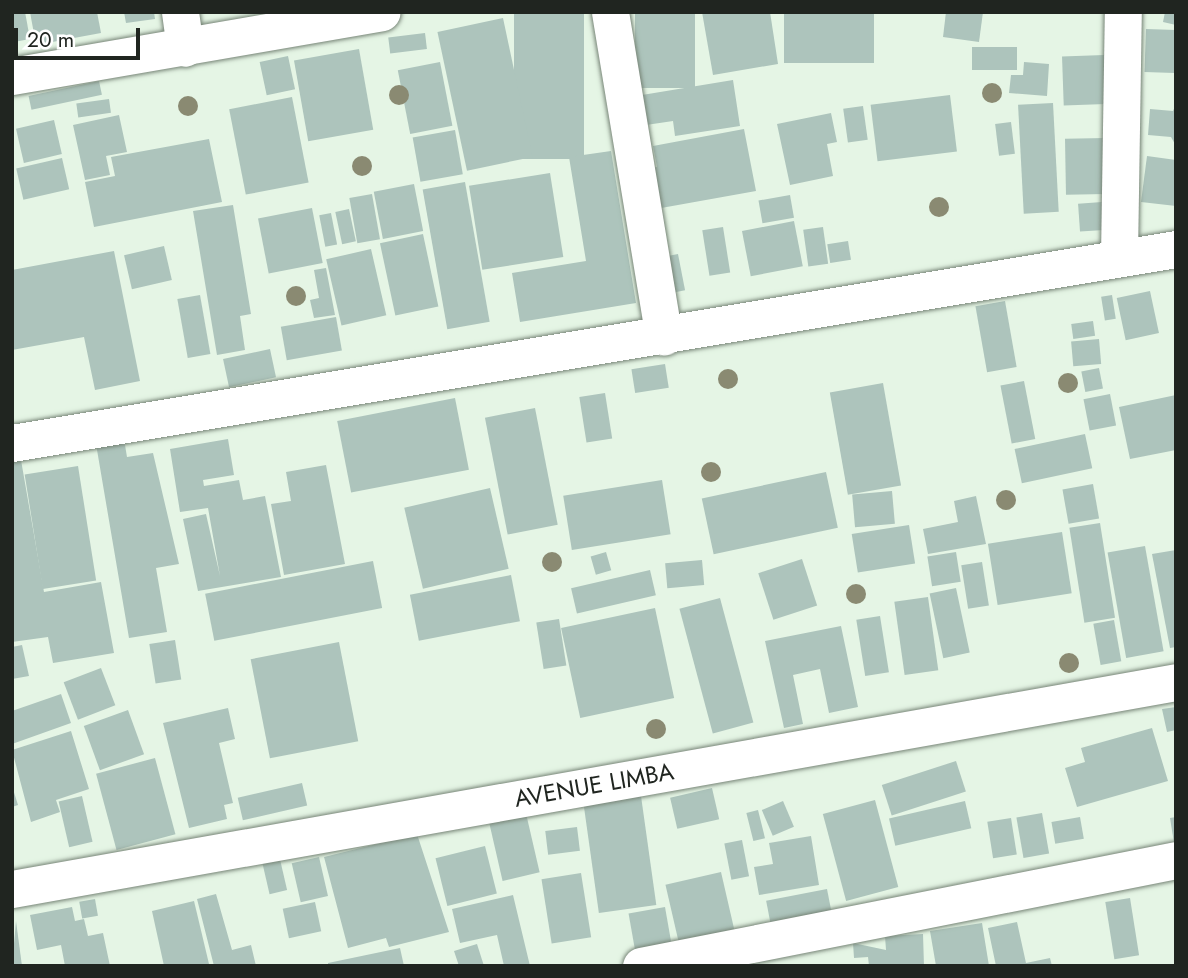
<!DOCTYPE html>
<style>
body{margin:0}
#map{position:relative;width:1188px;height:978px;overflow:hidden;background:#e5f5e5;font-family:Jost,sans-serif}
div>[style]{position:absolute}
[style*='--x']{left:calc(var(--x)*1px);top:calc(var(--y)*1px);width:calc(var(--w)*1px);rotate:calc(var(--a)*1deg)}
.building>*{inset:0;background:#adc4bc;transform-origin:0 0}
.roads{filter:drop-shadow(0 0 2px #778577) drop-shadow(0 0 2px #778577)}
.street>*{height:37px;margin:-18.5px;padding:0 18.5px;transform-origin:18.5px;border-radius:18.5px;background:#fff}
.trees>*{width:20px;height:20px;margin:-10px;border-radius:50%;background:#8a8a72}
span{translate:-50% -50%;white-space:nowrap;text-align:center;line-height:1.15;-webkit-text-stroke:5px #fff;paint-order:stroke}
.street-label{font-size:24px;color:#202520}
.frame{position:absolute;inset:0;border:14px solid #202520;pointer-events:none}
.scale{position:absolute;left:14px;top:28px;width:126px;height:32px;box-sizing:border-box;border:4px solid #202520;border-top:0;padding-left:9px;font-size:21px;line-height:24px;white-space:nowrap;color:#202520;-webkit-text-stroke:5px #fff;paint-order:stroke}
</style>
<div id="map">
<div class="building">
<div style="clip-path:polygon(12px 12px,25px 12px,30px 39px,14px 42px)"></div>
<div style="clip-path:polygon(30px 12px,97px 12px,101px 33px,36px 45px)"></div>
<div style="clip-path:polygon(124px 12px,154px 12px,155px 19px,126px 23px)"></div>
<div style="left:514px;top:12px;width:70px;height:147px"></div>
<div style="left:635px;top:12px;width:60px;height:76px"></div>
<div style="clip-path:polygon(702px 12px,770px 12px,778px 64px,713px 75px)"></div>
<div style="left:784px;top:12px;width:90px;height:51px"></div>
<div style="clip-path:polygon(946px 12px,983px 12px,979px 42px,943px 37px)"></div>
<div style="clip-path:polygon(1165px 12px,1176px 12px,1176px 25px,1163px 22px)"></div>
<div style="left:503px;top:18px;width:142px;height:67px;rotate:78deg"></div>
<div style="left:1146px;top:29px;width:30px;height:43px;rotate:2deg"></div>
<div style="left:425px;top:33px;width:16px;height:37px;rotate:83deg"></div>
<div style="left:1017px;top:47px;width:23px;height:45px;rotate:90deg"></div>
<div style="left:359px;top:49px;width:82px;height:66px;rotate:80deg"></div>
<div style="left:1104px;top:55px;width:49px;height:42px;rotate:88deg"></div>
<div style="left:288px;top:56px;width:34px;height:29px;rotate:78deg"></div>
<div style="left:440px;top:62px;width:65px;height:43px;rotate:79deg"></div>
<div style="clip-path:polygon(1024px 62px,1049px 64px,1047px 96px,1009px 93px,1011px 75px,1023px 75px)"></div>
<div style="clip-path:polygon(733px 80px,740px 126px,675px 136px,673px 121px,646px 125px,642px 95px)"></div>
<div style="left:99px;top:81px;width:14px;height:72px;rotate:78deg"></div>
<div style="left:950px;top:95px;width:57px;height:80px;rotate:83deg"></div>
<div style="left:292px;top:97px;width:87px;height:64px;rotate:79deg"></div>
<div style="left:109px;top:99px;width:14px;height:33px;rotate:82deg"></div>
<div style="left:1053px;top:103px;width:109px;height:35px;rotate:87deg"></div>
<div style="clip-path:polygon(1176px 104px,1176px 146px,1171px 137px,1148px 135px,1150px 109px,1173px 111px)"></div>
<div style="left:863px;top:106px;width:34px;height:20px;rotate:82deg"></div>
<div style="clip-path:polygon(831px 113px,837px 142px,827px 144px,833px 176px,790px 185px,777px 124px)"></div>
<div style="clip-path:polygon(119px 115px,127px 152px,106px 156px,110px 175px,85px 180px,73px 125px)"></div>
<div style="left:54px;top:120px;width:35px;height:39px;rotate:77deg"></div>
<div style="left:1011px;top:122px;width:32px;height:16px;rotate:83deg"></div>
<div style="clip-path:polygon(744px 129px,756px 191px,650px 210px,642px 169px,657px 167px,653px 146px)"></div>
<div style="left:455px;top:130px;width:45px;height:43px;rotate:80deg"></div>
<div style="left:1105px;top:138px;width:56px;height:40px;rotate:89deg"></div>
<div style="clip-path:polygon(209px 139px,222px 202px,94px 227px,85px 182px,115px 176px,111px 157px)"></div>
<div style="clip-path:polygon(611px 151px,636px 303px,520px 322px,512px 273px,586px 261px,569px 157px)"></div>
<div style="clip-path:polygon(1147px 156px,1176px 160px,1176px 206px,1141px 202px)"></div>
<div style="left:62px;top:158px;width:32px;height:47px;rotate:77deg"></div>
<div style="left:550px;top:173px;width:85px;height:82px;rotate:81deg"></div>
<div style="left:465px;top:182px;width:142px;height:43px;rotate:80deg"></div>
<div style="left:414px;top:184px;width:48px;height:41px;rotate:79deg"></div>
<div style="left:372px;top:194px;width:46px;height:23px;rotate:80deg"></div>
<div style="left:790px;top:195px;width:23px;height:32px;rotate:80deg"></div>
<div style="left:1102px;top:202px;width:28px;height:24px;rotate:86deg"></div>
<div style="clip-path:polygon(233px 205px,251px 314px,240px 316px,245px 350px,217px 355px,193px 211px)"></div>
<div style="left:312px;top:208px;width:56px;height:55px;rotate:79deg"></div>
<div style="left:349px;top:209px;width:33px;height:14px;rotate:78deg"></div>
<div style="left:331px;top:213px;width:32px;height:12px;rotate:79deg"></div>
<div style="left:794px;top:221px;width:46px;height:53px;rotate:79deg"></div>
<div style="left:723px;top:227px;width:46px;height:21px;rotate:81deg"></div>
<div style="left:823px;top:227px;width:37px;height:20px;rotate:82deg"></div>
<div style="left:423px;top:234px;width:74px;height:44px;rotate:78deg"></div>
<div style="left:848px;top:241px;width:19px;height:21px;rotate:81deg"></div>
<div style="left:164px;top:246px;width:35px;height:41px;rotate:77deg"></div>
<div style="left:371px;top:249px;width:68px;height:46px;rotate:77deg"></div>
<div style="clip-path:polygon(114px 251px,140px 381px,95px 390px,84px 337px,12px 350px,12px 270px)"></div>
<div style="left:678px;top:254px;width:37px;height:18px;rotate:79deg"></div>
<div style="clip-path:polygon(326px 268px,335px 315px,314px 318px,310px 300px,319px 298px,314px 270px)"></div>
<div style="left:1150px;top:291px;width:43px;height:34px;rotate:78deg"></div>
<div style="left:200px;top:295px;width:60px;height:23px;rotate:80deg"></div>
<div style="left:1112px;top:295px;width:24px;height:11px;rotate:81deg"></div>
<div style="left:1005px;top:301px;width:67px;height:30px;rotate:80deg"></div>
<div style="left:336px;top:317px;width:34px;height:56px;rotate:80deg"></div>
<div style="left:1093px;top:321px;width:15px;height:22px;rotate:82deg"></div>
<div style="left:1099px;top:339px;width:25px;height:28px;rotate:85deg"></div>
<div style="left:270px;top:349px;width:29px;height:48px;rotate:78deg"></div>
<div style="left:665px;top:364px;width:24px;height:34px;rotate:81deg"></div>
<div style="left:1099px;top:368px;width:21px;height:18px;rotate:79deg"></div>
<div style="left:1024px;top:381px;width:59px;height:24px;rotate:79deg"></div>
<div style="left:883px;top:383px;width:104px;height:54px;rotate:80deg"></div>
<div style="left:605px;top:393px;width:46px;height:26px;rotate:81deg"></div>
<div style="left:1110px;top:394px;width:32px;height:27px;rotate:79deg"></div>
<div style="clip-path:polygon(1176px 395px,1176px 450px,1130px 459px,1119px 407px)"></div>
<div style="left:455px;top:398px;width:73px;height:120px;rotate:79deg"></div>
<div style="left:535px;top:408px;width:119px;height:51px;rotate:79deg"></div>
<div style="left:1085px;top:434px;width:35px;height:72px;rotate:78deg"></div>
<div style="clip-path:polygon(124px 439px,127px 457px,153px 453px,179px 564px,156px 568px,167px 632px,129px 638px,96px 444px)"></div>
<div style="clip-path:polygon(228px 439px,234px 475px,203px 480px,204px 486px,239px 480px,243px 500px,265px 496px,281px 577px,198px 591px,183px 519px,206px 514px,220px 576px,208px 508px,180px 512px,170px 449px)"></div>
<div style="clip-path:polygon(21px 460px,44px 592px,101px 582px,114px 653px,53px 663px,48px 637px,12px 642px,12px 461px)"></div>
<div style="clip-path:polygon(326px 465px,345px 564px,284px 575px,271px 504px,291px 501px,286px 472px)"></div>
<div style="left:78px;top:466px;width:116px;height:54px;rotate:81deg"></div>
<div style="left:826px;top:472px;width:57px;height:127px;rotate:78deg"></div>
<div style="left:662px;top:480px;width:55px;height:100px;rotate:81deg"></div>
<div style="left:1093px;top:484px;width:35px;height:31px;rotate:80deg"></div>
<div style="left:490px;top:488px;width:83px;height:88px;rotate:77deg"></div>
<div style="left:892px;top:491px;width:33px;height:40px;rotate:85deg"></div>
<div style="clip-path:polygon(976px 496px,986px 544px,928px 554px,923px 529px,958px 522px,954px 501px)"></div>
<div style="left:1100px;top:523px;width:96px;height:31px;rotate:81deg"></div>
<div style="left:909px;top:525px;width:39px;height:58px;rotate:81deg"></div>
<div style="left:1062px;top:532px;width:62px;height:75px;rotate:81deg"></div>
<div style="left:1145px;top:546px;width:107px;height:38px;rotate:80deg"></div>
<div style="clip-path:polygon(1176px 550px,1176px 647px,1170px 648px,1152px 554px)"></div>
<div style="left:606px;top:552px;width:19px;height:16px;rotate:74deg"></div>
<div style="left:956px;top:552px;width:30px;height:29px;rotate:81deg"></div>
<div style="left:802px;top:559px;width:49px;height:46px;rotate:72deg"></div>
<div style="left:702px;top:560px;width:25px;height:37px;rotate:85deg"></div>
<div style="left:373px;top:561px;width:48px;height:171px;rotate:79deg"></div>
<div style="left:982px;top:562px;width:44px;height:21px;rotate:81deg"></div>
<div style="left:650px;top:570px;width:26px;height:81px;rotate:77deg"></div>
<div style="left:511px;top:575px;width:47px;height:103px;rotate:79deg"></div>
<div style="left:956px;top:588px;width:66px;height:27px;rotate:78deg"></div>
<div style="left:928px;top:597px;width:74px;height:34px;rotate:82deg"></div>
<div style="left:720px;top:598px;width:129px;height:42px;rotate:75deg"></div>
<div style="left:655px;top:608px;width:92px;height:96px;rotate:78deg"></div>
<div style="left:880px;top:616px;width:57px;height:24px;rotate:81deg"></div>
<div style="left:559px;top:619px;width:47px;height:23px;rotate:81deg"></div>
<div style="left:1114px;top:620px;width:42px;height:21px;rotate:80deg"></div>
<div style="clip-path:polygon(841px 626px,858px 707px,829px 713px,820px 669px,793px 675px,803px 724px,784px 728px,765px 641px)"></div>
<div style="left:175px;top:640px;width:40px;height:26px;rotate:81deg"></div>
<div style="left:339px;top:642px;width:101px;height:90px;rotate:79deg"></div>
<div style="clip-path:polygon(22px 645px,29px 676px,12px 679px,12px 647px)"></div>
<div style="left:101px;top:668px;width:40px;height:40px;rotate:69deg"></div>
<div style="clip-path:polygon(61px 694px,71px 723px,12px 744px,12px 711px)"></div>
<div style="clip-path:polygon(1176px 707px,1176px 730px,1167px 732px,1162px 709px)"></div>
<div style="clip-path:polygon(228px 708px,235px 739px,219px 743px,233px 803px,224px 805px,227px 819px,189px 828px,163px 723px)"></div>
<div style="left:128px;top:710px;width:47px;height:47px;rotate:70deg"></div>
<div style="clip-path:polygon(1152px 728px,1168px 781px,1077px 807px,1065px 768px,1085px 762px,1081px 748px)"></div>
<div style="clip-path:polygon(71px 731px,89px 789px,56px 800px,60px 812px,31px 822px,12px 750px)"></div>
<div style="left:155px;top:758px;width:79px;height:61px;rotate:75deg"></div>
<div style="left:956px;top:761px;width:32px;height:78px;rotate:72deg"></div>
<div style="left:302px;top:783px;width:23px;height:66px;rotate:77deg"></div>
<div style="clip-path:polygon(12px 786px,18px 805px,12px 807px)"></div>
<div style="left:712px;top:788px;width:32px;height:43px;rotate:77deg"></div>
<div style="left:82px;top:796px;width:47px;height:24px;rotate:77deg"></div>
<div style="left:641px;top:796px;width:110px;height:58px;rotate:82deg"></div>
<div style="left:875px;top:800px;width:90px;height:54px;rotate:75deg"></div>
<div style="left:783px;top:801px;width:28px;height:23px;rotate:67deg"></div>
<div style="left:965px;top:801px;width:28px;height:78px;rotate:77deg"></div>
<div style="left:525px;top:809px;width:65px;height:38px;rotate:77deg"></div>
<div style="left:758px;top:810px;width:29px;height:12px;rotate:76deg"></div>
<div style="left:1042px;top:813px;width:41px;height:26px;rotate:80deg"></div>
<div style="left:1080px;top:817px;width:22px;height:29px;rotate:80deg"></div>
<div style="clip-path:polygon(1176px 817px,1176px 843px,1174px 843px,1170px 818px)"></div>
<div style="left:1011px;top:818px;width:37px;height:24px;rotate:81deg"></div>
<div style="left:577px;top:827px;width:24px;height:32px;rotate:83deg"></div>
<div style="clip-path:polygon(417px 834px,449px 932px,389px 947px,386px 938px,348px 948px,324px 857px)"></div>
<div style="clip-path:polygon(811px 836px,819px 885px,759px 895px,754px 867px,773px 864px,769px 843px)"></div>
<div style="left:742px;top:840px;width:37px;height:18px;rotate:79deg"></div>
<div style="left:485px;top:846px;width:49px;height:51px;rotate:76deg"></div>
<div style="left:279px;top:855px;width:36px;height:18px;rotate:77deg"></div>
<div style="left:319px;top:857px;width:40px;height:28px;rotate:77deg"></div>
<div style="left:721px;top:872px;width:63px;height:57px;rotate:77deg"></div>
<div style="left:581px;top:873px;width:65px;height:40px;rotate:81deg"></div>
<div style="left:827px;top:889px;width:36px;height:62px;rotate:79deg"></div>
<div style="clip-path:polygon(216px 894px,232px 950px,251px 945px,256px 966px,214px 966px,197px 899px)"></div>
<div style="clip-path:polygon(513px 895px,530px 966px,504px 966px,497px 935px,460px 943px,452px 909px)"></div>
<div style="left:1130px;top:898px;width:58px;height:25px;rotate:81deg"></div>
<div style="left:95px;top:899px;width:17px;height:16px;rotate:80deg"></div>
<div style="clip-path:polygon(194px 901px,209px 964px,164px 966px,152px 911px)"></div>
<div style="left:315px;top:902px;width:30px;height:33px;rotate:78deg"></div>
<div style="clip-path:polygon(72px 907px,75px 921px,84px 919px,88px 936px,103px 933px,110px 966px,65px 966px,61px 945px,37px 950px,30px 915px)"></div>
<div style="left:665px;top:907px;width:41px;height:37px;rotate:80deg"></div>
<div style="clip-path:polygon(16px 921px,22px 966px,12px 966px)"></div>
<div style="clip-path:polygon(1017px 922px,1026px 963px,1050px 958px,1052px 966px,996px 966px,988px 928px)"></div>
<div style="clip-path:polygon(982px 923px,989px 966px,936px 966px,930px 931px)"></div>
<div style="clip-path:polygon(923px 934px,924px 966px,869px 966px,868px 957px,854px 958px,853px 943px,886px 950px,885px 936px)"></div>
<div style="clip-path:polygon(477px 944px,484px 966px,459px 966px,454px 951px)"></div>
<div style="clip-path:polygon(400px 948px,404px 966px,328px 966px,328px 963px)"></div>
</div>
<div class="roads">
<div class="street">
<div style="--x:180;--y:12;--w:36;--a:82"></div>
<div style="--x:610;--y:12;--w:329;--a:80.6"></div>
<div style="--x:12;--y:76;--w:375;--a:-9.8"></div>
<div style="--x:1119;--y:256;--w:244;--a:-89.1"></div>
<div style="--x:12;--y:443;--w:1180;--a:-9.46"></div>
<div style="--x:12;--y:889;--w:1182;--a:-10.08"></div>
<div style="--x:641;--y:966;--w:545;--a:-11.21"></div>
</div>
</div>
<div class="trees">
<div style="left:992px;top:93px"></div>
<div style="left:399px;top:95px"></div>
<div style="left:188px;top:106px"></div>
<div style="left:362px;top:166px"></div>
<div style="left:939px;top:207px"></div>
<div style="left:296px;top:296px"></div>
<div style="left:728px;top:379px"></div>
<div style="left:1068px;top:383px"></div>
<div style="left:711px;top:472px"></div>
<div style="left:1006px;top:500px"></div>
<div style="left:552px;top:562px"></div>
<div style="left:856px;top:594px"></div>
<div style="left:1069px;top:663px"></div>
<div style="left:656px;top:729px"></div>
</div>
<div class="street-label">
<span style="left:594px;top:785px;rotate:-10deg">AVENUE LIMBA</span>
</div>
<div class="frame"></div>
<div class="scale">20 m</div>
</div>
